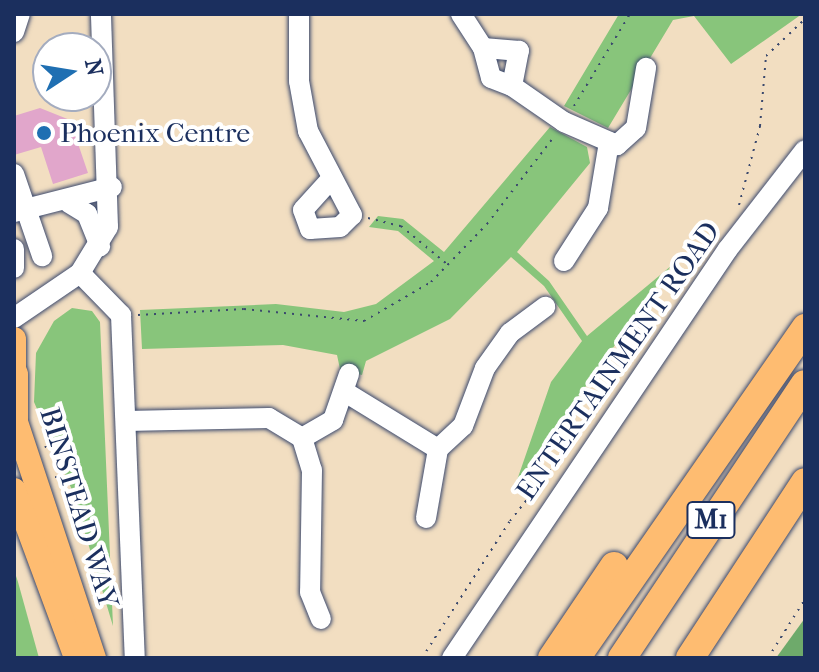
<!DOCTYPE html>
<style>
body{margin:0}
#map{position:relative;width:819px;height:672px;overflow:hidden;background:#f2dec1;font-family:"IM FELL French Canon",serif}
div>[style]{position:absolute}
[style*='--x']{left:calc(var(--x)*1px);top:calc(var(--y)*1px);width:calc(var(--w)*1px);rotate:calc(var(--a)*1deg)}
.green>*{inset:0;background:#88c57b}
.forest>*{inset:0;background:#6eaa6b}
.building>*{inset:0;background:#e1a6cb}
.path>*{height:2px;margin-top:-1px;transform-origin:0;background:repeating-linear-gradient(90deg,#3b496d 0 2px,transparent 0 8px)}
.roads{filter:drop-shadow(0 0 2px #3b496d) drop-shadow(0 0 2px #3b496d)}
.minor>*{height:20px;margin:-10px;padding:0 10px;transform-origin:10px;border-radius:10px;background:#fff}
.major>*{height:24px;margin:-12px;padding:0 12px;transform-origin:12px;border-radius:12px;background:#febc71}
.highway>*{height:28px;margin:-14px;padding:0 14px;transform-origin:14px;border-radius:14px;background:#febc71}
.dots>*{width:22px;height:22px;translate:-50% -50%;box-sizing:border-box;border:4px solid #fff;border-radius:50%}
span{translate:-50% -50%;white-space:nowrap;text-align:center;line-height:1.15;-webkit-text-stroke:8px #fff;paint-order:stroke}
.shield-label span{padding:2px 6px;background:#fff;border:2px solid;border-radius:6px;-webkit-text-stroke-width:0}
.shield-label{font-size:26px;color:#1b2f5e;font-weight:700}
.poi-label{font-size:28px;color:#1b2f5e}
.left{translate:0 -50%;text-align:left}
.street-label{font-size:28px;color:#1b2f5e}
.frame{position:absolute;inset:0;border:16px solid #1b2f5e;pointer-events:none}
.north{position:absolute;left:32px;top:32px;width:80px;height:80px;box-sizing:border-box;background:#fff;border:2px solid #a4acbf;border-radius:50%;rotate:78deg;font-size:22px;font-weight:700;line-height:32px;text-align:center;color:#1b2f5e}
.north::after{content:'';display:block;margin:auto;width:28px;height:36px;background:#1f6fb2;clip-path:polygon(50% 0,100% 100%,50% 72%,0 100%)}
</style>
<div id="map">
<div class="green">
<div style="clip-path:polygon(619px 14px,802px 14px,731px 64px,694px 16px,673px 20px,608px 128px,564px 106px)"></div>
<div style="clip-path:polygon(550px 127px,587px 147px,590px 163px,517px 252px,549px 281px,587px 336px,671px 266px,515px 486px,551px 382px,582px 341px,544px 286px,511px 257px,450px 319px,366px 361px,362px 375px,340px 369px,337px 355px,283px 345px,142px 349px,140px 310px,276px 304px,344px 312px,376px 304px,434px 261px,398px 231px,369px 227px,378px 216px,403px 219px,444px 252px)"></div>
<div style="clip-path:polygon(72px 308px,92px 311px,100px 322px,113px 626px,72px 490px,34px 402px,36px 353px,54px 321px)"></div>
<div style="clip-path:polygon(14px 570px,18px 582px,39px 658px,14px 658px)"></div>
</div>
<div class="forest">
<div style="clip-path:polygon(805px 618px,805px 658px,776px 658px)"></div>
</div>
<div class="building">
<div style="clip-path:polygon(40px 108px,70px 120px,88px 173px,53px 184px,41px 147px,14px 155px,14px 116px)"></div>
</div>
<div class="path">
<div style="--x:574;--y:106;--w:108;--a:-58.7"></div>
<div style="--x:739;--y:205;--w:82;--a:-75.1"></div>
<div style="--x:760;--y:126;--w:70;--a:-85.1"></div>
<div style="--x:766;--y:56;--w:54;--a:-43.5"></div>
<div style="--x:368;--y:218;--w:34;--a:14"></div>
<div style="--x:401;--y:226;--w:60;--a:39.6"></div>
<div style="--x:138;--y:315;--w:106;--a:-3.2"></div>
<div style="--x:244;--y:309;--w:121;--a:5.7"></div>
<div style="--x:364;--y:321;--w:78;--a:-30.2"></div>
<div style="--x:431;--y:282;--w:81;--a:-46"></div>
<div style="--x:487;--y:224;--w:108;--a:-52.5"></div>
<div style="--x:45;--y:446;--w:18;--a:49"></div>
<div style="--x:57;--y:460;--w:19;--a:93"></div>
<div style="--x:422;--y:658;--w:163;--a:-57.3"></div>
<div style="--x:510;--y:521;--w:140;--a:-51.7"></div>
<div style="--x:768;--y:658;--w:70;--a:-57.9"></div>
</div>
<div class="roads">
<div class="minor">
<div style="--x:299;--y:14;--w:67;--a:90"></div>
<div style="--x:299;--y:81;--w:51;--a:79.8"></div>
<div style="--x:308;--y:131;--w:95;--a:62.4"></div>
<div style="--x:352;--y:215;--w:17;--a:135"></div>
<div style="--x:340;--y:227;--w:30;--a:176"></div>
<div style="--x:310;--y:229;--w:20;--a:-110"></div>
<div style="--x:303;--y:210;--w:42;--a:-47.9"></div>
<div style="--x:461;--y:14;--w:40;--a:57.1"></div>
<div style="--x:483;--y:48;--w:31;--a:75"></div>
<div style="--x:491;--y:78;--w:22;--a:21"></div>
<div style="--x:512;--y:86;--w:36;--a:-79"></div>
<div style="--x:519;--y:51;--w:36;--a:-175"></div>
<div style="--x:14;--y:32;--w:19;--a:-72"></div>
<div style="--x:512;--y:86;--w:63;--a:34.7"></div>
<div style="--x:564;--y:122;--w:58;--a:23.5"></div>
<div style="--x:617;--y:145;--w:25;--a:-42"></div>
<div style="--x:636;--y:128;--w:61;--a:-80.5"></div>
<div style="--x:14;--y:174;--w:87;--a:71.1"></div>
<div style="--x:69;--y:203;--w:21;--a:31"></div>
<div style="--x:87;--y:214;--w:35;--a:68"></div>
<div style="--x:14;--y:212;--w:101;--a:-14.3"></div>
<div style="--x:14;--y:249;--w:19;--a:90"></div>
<div style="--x:564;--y:261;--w:63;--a:-57.3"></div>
<div style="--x:598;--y:208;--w:67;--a:-80.5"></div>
<div style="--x:80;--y:273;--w:59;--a:45.7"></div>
<div style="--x:121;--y:315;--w:343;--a:87.7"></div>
<div style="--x:14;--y:318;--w:80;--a:-34.3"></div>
<div style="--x:80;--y:273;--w:54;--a:-58.7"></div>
<div style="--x:108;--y:227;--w:213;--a:-91.9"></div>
<div style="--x:345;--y:392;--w:109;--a:31.5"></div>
<div style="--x:438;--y:449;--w:34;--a:-43"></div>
<div style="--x:463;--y:426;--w:62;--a:-69.2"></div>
<div style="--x:485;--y:368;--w:43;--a:-54.5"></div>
<div style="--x:510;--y:333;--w:44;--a:-36.6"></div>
<div style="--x:126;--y:421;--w:143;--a:-1.2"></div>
<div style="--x:269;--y:418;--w:39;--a:31"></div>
<div style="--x:302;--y:438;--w:34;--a:73"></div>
<div style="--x:312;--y:470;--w:122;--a:90.9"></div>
<div style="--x:310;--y:592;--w:29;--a:68"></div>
<div style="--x:302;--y:438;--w:36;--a:-30"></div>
<div style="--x:333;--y:420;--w:49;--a:-70.8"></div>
<div style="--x:426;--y:518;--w:70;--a:-80.1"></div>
<div style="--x:452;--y:658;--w:493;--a:-56"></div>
<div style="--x:728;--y:249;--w:125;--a:-52.1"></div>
</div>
<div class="major">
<div style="--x:14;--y:339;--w:39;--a:90"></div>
<div style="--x:16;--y:374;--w:48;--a:90"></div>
<div style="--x:16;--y:422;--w:249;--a:71.7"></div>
<div style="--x:14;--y:490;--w:179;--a:69.7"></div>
</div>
<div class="highway">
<div style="--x:552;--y:658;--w:111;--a:-56"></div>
<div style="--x:576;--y:658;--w:402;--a:-55.2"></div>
<div style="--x:622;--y:658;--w:329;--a:-56.3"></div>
<div style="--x:690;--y:658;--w:210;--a:-56.8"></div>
</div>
</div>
<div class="dots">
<div style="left:44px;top:133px;background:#1f6fb2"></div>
</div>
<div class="shield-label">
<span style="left:711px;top:520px">M1</span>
</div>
<div class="poi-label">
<span class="left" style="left:60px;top:133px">Phoenix Centre</span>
</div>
<div class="street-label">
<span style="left:618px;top:361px;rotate:-55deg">ENTERTAINMENT ROAD</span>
<span style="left:79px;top:508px;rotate:73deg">BINSTEAD WAY</span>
</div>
<div class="frame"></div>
<div class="north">N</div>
</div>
